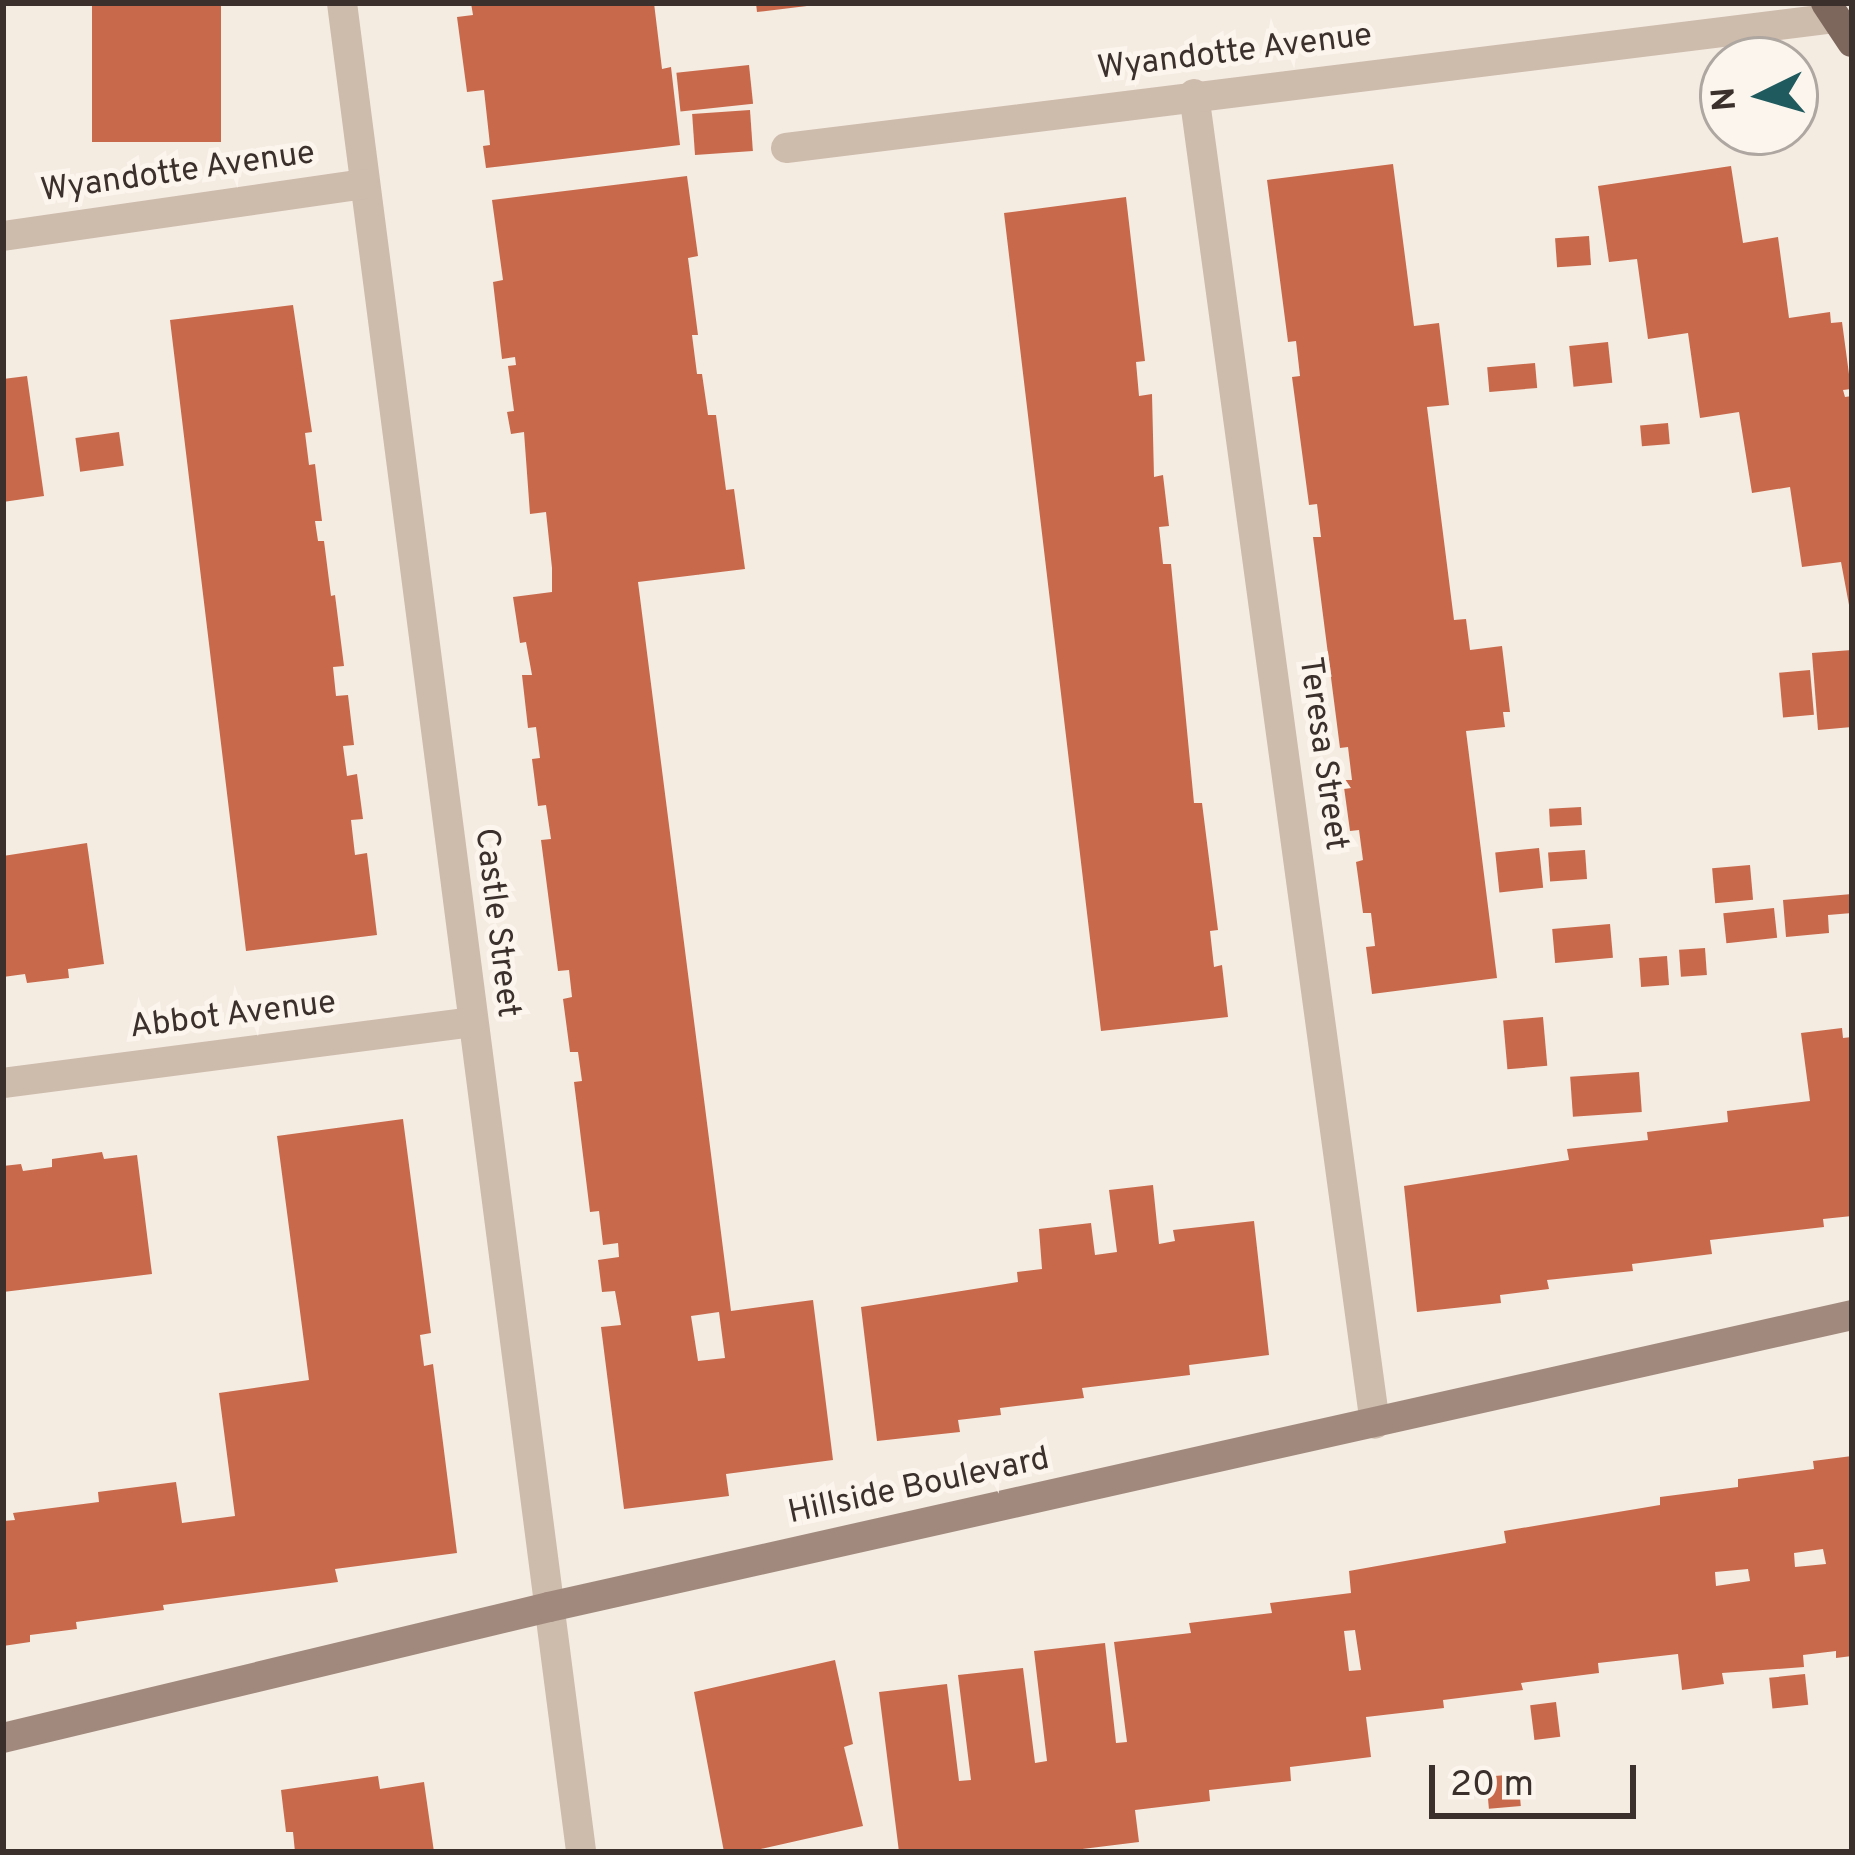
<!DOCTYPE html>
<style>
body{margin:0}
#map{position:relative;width:1855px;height:1855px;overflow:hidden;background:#f4ebe1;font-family:Overpass,sans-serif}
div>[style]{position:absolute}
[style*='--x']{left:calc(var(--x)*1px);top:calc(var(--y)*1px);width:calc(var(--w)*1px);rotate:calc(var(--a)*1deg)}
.building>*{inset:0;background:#c8694b;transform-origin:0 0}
.street>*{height:30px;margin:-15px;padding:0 15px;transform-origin:15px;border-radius:15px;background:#cdbbac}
.secondary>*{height:30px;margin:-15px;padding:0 15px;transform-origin:15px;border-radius:15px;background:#a18a7d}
.primary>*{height:30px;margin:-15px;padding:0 15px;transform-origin:15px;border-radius:15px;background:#7d675c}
span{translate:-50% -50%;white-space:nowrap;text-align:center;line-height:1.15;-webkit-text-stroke:10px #fbf5ee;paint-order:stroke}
.street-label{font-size:33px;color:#3b302b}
.frame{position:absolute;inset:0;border:6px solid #3b302b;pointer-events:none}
.north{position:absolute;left:1699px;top:36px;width:120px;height:120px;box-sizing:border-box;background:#fbf5ee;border:3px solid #aea6a0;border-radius:50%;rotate:265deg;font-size:33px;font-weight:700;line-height:48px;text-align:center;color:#3b302b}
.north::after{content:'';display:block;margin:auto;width:42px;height:54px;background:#1f5a5e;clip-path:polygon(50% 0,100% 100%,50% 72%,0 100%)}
.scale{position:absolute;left:1429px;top:1765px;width:207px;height:54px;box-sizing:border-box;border:6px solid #3b302b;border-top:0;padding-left:15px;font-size:36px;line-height:42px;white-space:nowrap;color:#3b302b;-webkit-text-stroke:9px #fbf5ee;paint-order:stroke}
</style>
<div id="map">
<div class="building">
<div style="left:92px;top:3px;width:129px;height:139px"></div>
<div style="clip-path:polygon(471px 3px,654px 3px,662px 69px,671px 67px,680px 145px,486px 168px,483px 146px,490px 145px,484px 90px,467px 92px,457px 17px,473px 15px)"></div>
<div style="clip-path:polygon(756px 3px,807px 3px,807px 6px,757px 12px)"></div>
<div style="left:749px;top:65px;width:39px;height:73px;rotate:84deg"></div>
<div style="left:750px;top:110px;width:41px;height:58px;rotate:86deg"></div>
<div style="clip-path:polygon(1393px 164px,1414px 326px,1439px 323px,1449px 405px,1427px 407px,1454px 620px,1466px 619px,1470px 650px,1502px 646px,1510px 712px,1503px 712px,1505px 727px,1466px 731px,1497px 978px,1372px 994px,1366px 947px,1375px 946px,1371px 913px,1363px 913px,1356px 862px,1363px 860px,1359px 830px,1350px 831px,1343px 780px,1352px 780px,1348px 747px,1340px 748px,1313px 537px,1321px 537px,1317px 504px,1309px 505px,1292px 377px,1300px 376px,1296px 341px,1288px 342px,1267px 180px)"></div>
<div style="clip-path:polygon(1731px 166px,1743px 243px,1778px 237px,1789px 318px,1830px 312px,1831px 323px,1842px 322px,1851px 389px,1843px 390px,1845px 397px,1852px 396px,1852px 621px,1841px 562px,1802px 567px,1790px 487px,1752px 493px,1739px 412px,1700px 418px,1688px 333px,1648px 339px,1637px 259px,1609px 262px,1598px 186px)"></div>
<div style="clip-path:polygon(evenodd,687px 176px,698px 256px,688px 258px,698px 335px,692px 335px,697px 374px,702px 374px,708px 415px,716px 415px,726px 490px,734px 489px,745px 569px,638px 582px,731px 1311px,813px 1300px,833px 1460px,726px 1474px,729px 1496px,624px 1509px,601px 1327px,621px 1325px,615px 1291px,602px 1292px,598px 1260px,619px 1257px,618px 1243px,603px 1245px,599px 1211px,590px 1212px,574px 1082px,582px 1081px,578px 1052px,570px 1052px,563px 999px,572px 997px,569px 970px,558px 971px,541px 840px,551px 839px,546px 805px,538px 806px,532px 759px,540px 758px,536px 727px,528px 728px,522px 675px,532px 675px,526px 642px,520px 643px,513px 597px,552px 592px,552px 568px,546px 512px,530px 514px,524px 432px,511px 434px,507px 412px,514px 411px,508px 366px,516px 365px,515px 357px,502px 359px,493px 282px,503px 280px,492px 200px,687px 176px,719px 1312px,725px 1358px,698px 1361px,691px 1316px,719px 1312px)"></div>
<div style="clip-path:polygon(1126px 197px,1145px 361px,1136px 362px,1139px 396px,1152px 394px,1154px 477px,1163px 475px,1169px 526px,1159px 527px,1163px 564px,1171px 564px,1194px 803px,1202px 803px,1218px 930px,1210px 931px,1214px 967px,1222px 965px,1228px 1017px,1101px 1031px,1004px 213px)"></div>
<div style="left:1589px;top:236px;width:29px;height:34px;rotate:86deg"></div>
<div style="clip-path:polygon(293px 305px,312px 432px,305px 433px,309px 465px,315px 464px,322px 521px,315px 521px,318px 541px,324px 541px,331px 596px,335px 595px,344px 666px,333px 667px,336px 696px,348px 695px,354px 745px,343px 746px,347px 776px,357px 774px,363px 819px,351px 820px,355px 855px,367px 853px,377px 935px,246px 951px,170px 320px)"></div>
<div style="left:1608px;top:342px;width:41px;height:39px;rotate:84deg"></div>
<div style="left:1535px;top:363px;width:25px;height:48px;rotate:85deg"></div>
<div style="clip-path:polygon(27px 376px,44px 496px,3px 502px,3px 379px)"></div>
<div style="left:1668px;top:423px;width:21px;height:28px;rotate:85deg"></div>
<div style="left:119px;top:432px;width:34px;height:44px;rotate:82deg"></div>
<div style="clip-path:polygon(1852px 650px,1852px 727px,1818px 730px,1812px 653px)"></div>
<div style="left:1810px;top:670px;width:45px;height:31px;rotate:85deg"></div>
<div style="left:1581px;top:807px;width:18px;height:32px;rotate:87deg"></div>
<div style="clip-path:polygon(87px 843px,104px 964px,68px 969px,69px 978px,27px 983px,25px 974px,3px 977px,3px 856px)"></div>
<div style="left:1539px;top:848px;width:40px;height:44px;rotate:84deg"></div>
<div style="left:1585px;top:850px;width:29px;height:37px;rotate:86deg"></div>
<div style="left:1750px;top:865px;width:35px;height:38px;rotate:85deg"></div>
<div style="clip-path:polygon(1852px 894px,1852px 913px,1828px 915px,1829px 933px,1786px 937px,1783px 900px)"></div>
<div style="left:1774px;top:908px;width:30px;height:51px;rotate:84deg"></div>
<div style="left:1610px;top:924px;width:34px;height:58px;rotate:85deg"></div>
<div style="left:1705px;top:948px;width:27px;height:26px;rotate:86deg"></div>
<div style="left:1667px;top:956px;width:29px;height:28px;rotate:86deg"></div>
<div style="left:1543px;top:1017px;width:49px;height:40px;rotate:85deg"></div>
<div style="clip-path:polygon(1842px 1028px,1843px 1038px,1852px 1037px,1852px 1216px,1823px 1219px,1824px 1227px,1710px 1240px,1712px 1254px,1632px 1264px,1633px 1271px,1547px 1280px,1549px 1289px,1500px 1295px,1501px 1303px,1417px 1312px,1404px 1186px,1569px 1160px,1567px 1149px,1648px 1140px,1647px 1132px,1728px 1122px,1727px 1111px,1810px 1101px,1801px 1033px)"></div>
<div style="left:1639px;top:1072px;width:40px;height:69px;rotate:86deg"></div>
<div style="clip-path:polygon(403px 1119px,431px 1333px,420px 1335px,424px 1366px,433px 1364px,457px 1553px,335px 1569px,338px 1582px,163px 1605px,164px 1610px,76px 1622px,77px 1629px,30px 1635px,30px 1642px,3px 1646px,3px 1521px,15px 1520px,13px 1513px,99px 1502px,98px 1492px,176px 1482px,182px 1523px,235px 1516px,219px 1393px,309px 1380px,277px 1136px)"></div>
<div style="clip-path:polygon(102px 1152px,104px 1159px,137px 1155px,152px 1274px,3px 1292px,3px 1166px,21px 1164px,23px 1171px,52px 1167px,52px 1159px)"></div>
<div style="clip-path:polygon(1153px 1185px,1159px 1244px,1175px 1241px,1173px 1230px,1254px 1221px,1269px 1355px,1189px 1365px,1190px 1375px,1082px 1388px,1084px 1398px,1000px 1408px,1001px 1415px,958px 1420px,960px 1432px,877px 1441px,861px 1307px,1018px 1282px,1017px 1272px,1042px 1269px,1039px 1229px,1091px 1223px,1095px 1255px,1117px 1252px,1109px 1190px)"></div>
<div style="clip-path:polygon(evenodd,1852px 1456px,1852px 1656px,1836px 1658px,1836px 1651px,1803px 1655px,1804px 1667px,1722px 1673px,1724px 1684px,1682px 1690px,1678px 1654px,1598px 1663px,1599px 1673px,1521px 1683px,1523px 1690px,1443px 1700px,1444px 1708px,1366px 1717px,1371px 1757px,1290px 1767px,1291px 1781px,1209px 1790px,1210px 1801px,1135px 1810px,1139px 1842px,1058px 1852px,899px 1852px,879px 1692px,947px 1684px,959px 1781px,971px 1780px,958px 1675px,1023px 1668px,1035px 1763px,1047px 1761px,1034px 1651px,1105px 1643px,1116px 1743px,1127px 1742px,1114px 1642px,1191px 1633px,1189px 1623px,1272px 1613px,1270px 1603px,1351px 1593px,1349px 1571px,1506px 1543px,1504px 1531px,1660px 1505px,1660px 1497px,1738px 1487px,1738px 1479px,1814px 1469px,1813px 1461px,1852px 1456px,1823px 1549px,1826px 1564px,1795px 1567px,1794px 1553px,1823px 1549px,1852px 1456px,1748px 1569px,1750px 1581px,1716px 1586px,1715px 1572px,1748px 1569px,1852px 1456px,1355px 1630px,1361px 1670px,1349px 1671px,1344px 1631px,1355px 1630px)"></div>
<div style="clip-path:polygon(835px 1660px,853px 1744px,844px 1747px,863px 1826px,747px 1852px,724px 1852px,694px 1692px)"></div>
<div style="left:1805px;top:1674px;width:31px;height:36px;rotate:84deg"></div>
<div style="left:1556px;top:1702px;width:35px;height:26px;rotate:83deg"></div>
<div style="left:1518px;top:1774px;width:32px;height:32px;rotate:85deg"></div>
<div style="clip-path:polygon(378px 1776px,380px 1789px,424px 1782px,434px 1852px,295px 1852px,293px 1832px,286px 1832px,281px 1790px)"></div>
</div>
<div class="street">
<div style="--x:342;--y:3;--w:1864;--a:82.63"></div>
<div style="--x:1194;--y:94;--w:1342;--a:82.25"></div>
<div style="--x:786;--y:148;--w:1058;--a:-7.06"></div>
<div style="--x:3;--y:236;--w:364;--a:-8.2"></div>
<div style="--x:3;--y:1083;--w:473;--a:-7.4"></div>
</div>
<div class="secondary">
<div style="--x:3;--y:1738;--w:561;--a:-13.49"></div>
<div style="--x:549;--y:1607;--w:1335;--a:-12.63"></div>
</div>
<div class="primary">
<div style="--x:1826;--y:3;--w:47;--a:56.3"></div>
</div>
<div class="street-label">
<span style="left:1235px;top:54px;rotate:-7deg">Wyandotte Avenue</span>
<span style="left:178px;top:174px;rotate:-8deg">Wyandotte Avenue</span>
<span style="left:1321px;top:754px;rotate:82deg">Teresa Street</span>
<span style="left:495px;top:923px;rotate:83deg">Castle Street</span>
<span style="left:233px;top:1017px;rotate:-7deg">Abbot Avenue</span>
<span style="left:919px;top:1488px;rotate:-12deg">Hillside Boulevard</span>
</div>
<div class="frame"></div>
<div class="north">N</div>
<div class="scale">20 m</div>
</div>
